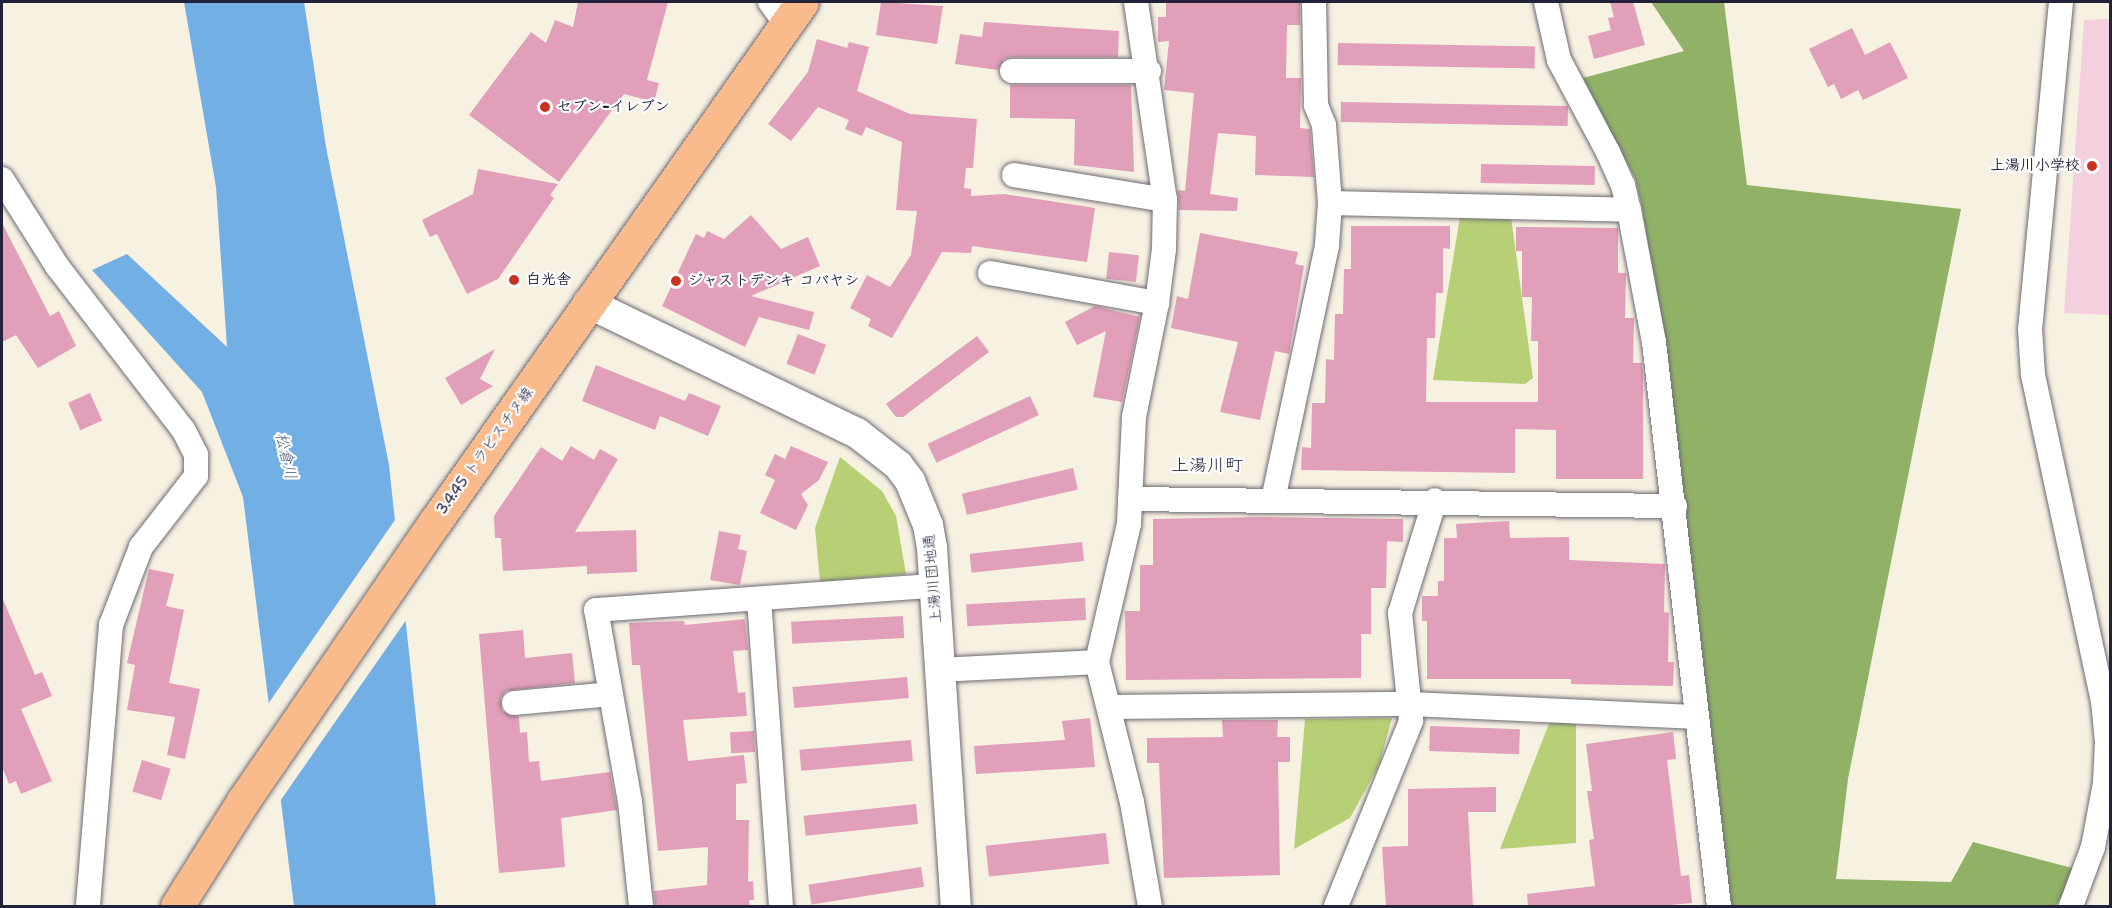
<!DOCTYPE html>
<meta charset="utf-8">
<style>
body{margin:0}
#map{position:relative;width:2112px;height:908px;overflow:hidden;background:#f7f1e2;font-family:"Shantell Sans","Klee One",sans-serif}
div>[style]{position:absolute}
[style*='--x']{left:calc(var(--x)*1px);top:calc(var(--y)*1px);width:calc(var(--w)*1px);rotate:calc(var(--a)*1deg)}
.built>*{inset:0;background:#f4cfdd}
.green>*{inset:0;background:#b7d075}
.forest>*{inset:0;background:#91b266}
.water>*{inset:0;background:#72afe4}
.pier>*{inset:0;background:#f7f1e2}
.building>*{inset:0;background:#e29fb9;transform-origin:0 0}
.roads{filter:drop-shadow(0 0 2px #6d6a75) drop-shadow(0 0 2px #6d6a75)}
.minor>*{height:24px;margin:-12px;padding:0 12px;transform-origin:12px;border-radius:12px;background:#fff}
.tertiary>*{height:30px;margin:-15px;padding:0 15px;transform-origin:15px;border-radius:15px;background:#fff}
.primary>*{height:33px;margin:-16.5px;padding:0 16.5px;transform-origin:16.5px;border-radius:16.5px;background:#fabb8c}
.dots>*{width:16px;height:16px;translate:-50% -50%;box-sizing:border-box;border:3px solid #fff;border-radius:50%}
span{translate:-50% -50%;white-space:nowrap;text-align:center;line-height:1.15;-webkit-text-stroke:4.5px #fff;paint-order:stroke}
.poi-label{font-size:15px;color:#22223b;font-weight:700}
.left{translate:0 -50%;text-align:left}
.right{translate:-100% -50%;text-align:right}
.street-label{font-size:15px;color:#22223b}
.water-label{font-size:16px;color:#425a7f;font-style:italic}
.quarter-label{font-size:18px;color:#22223b}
.frame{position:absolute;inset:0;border:3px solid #22223b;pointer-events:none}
</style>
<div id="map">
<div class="built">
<div style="clip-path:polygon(2110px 19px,2110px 315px,2064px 313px,2084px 20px)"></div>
</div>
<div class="green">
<div style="clip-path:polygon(1460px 217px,1511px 217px,1533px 378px,1525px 384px,1433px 380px)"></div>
<div style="clip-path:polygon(840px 457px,882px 491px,896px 516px,906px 574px,820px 582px,815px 528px)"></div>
<div style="clip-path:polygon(1392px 718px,1379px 765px,1350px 818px,1294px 849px,1305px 719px)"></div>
<div style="clip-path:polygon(1550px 721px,1576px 724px,1576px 843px,1500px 849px)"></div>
</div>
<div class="forest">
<div style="clip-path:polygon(1651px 2px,1724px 2px,1747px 185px,1961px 209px,1848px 779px,1836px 879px,1951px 882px,1973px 842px,2076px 869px,2056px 906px,1728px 906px,1666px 345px,1641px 203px,1635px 178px,1583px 78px,1684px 51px)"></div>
</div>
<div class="water">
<div style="clip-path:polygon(184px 2px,304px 2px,326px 147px,389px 465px,436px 906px,294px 906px,243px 497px,202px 392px,92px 270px,127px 254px,227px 347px,216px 187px)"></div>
</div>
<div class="pier">
<div style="clip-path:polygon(397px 517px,409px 616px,278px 804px,266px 707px)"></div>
</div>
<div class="building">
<div style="clip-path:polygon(578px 2px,668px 2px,647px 80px,659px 83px,654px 102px,624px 94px,559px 182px,469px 115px,531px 32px,546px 43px,555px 20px,573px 27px)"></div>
<div style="clip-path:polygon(881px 2px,943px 6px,937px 44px,876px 35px)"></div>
<div style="clip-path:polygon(1166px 2px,1300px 2px,1300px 25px,1287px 25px,1286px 78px,1301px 78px,1300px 128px,1310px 129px,1314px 177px,1255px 175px,1256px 136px,1218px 133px,1210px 194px,1238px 198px,1237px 211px,1179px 210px,1178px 190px,1185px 191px,1194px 93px,1164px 90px,1169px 41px,1158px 42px,1158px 17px,1166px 17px)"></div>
<div style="clip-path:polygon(1610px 2px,1633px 2px,1645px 45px,1594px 59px,1588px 36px,1611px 30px,1608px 18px,1614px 17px)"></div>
<div style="clip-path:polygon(984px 22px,1119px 31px,1118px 57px,1012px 57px,1004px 59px,998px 70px,955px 64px,960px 34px,982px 37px)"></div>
<div style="clip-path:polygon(1852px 28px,1865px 55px,1890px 42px,1908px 78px,1863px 100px,1858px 90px,1841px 99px,1834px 84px,1828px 87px,1809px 49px)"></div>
<div style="clip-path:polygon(817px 39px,847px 48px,849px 42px,869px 47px,857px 91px,910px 114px,977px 119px,973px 168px,966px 168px,964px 188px,971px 189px,971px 196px,1004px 194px,1095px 208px,1087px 262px,972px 246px,971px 253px,942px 252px,892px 338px,868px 326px,871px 319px,850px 308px,867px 275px,890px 287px,911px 255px,917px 211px,896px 210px,902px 142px,866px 127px,862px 136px,845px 129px,849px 120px,818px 107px,791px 141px,768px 124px,808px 72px)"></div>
<div style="left:1338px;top:43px;width:197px;height:22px;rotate:1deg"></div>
<div style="clip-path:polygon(1010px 85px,1131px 85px,1134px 172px,1074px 165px,1075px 119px,1010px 118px)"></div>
<div style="left:1341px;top:102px;width:227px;height:20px;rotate:1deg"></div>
<div style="left:1481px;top:164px;width:114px;height:19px;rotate:1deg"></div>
<div style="clip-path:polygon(478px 169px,558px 184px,550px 195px,554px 198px,498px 279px,467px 294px,437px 234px,430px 237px,422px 220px,473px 194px)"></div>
<div style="clip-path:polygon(751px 215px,781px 249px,808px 237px,820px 266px,751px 296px,814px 312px,809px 330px,759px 317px,745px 347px,662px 306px,696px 234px,704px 238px,707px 231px,724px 239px)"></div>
<div style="clip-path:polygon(2px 223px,50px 316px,59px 311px,76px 346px,38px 368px,16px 335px,2px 342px)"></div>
<div style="clip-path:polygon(1351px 226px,1450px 226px,1450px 249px,1443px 248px,1443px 293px,1436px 293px,1435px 338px,1427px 338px,1426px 402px,1538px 402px,1538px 341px,1531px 341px,1532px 297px,1522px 297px,1522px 251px,1516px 251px,1516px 227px,1618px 228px,1618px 273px,1626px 273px,1625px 318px,1634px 318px,1633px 363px,1642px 363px,1643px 374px,1643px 479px,1556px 479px,1556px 430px,1515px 429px,1515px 473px,1301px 470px,1302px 447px,1311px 448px,1312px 403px,1325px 403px,1326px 359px,1334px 360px,1335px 314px,1343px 314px,1344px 269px,1351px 269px)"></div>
<div style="clip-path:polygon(1200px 233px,1298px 252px,1295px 264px,1304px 266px,1289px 354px,1275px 351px,1260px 420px,1220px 412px,1238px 342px,1171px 328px,1177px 296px,1188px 299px)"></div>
<div style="left:1109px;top:252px;width:30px;height:27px;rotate:6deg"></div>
<div style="clip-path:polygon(1095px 306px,1140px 317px,1122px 402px,1093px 397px,1106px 331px,1077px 345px,1065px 322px)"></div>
<div style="left:798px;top:334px;width:30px;height:32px;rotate:21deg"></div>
<div style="clip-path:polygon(977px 336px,989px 352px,903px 417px,896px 417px,886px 404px)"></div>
<div style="clip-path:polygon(495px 349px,480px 379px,493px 386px,461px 405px,445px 378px)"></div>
<div style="clip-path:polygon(596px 365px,685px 401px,689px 393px,721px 406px,708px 436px,660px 416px,655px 430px,582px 401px)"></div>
<div style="left:90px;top:393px;width:30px;height:24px;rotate:66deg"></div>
<div style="left:1030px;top:396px;width:21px;height:113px;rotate:65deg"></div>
<div style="clip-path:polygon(571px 446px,594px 460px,600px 449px,618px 459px,575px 532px,636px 530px,637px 572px,587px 574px,587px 566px,503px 571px,501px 538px,495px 538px,494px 516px,541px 447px,562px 461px)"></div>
<div style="clip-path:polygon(791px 446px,828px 462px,819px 480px,801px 494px,808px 505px,796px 530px,760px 513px,775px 480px,765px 475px,775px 454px,785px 459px)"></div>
<div style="left:1073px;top:468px;width:22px;height:114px;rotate:77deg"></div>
<div style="clip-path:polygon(1261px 517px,1403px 519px,1403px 542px,1387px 541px,1386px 588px,1371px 588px,1371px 634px,1361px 634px,1361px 678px,1126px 680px,1125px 611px,1140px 611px,1140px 565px,1153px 565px,1153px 519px)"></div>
<div style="clip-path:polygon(1509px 521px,1510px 538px,1569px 537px,1569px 560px,1665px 564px,1664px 612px,1669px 613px,1668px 662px,1674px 662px,1673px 686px,1571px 684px,1571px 679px,1427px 679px,1427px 621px,1422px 621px,1422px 596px,1438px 596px,1438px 581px,1444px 581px,1444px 538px,1457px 538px,1456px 524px)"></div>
<div style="clip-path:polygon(719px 531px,741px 535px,738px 549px,747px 551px,740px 585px,710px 580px)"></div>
<div style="left:1082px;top:542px;width:19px;height:113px;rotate:84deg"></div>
<div style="clip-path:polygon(149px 569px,174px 574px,166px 606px,184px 610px,169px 683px,200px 689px,185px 759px,167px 755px,175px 717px,127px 710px,135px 665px,127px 663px)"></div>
<div style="clip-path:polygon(2px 597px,35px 675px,42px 672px,52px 696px,21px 709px,52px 781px,21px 794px,16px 781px,9px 784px,2px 767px)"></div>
<div style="left:1085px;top:598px;width:22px;height:119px;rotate:87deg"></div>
<div style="left:903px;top:616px;width:22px;height:112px;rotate:87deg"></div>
<div style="clip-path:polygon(745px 619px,748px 650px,733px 651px,738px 693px,745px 692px,747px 716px,683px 720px,688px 761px,744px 755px,747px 783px,736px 784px,736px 820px,749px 820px,748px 882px,753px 881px,754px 900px,749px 900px,750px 906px,655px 906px,654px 891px,707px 885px,708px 847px,658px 851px,640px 665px,632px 665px,629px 623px,684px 621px,685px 625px)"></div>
<div style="clip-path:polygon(523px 630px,525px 658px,572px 653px,575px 683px,506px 691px,501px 698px,502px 711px,519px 717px,520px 733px,527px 732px,529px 762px,539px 761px,541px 781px,610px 772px,617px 810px,561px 818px,565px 867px,499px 873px,479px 634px)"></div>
<div style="left:907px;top:677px;width:21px;height:115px;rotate:85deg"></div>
<div style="clip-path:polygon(1090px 718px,1095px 767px,976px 774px,974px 746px,1065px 740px,1062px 721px)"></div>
<div style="clip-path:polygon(1222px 720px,1278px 720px,1277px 737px,1290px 737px,1290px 762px,1278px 762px,1280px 875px,1164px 878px,1159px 763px,1147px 763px,1147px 738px,1223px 737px)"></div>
<div style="left:1430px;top:726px;width:90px;height:25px;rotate:2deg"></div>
<div style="left:754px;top:731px;width:21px;height:24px;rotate:87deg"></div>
<div style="clip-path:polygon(1673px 732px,1676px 759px,1667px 760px,1681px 876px,1689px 875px,1692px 903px,1659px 906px,1528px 906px,1527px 894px,1595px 886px,1589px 840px,1594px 839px,1587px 791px,1592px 791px,1586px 744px)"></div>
<div style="left:911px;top:740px;width:21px;height:112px;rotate:85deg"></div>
<div style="left:142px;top:760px;width:30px;height:33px;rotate:17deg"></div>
<div style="clip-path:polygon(1496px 787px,1496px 812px,1468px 812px,1473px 906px,1386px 906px,1382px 847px,1408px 846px,1408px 789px)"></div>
<div style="left:916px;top:804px;width:20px;height:113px;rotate:84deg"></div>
<div style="left:1106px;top:833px;width:31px;height:121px;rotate:84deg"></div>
<div style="left:921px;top:867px;width:20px;height:114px;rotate:81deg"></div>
</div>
<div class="roads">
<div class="minor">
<div style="--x:770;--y:2;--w:27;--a:54"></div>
<div style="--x:1136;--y:2;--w:200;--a:81.7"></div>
<div style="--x:1165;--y:200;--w:49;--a:91.2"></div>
<div style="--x:1164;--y:249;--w:54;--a:97.4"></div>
<div style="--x:1157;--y:303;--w:116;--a:101.4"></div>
<div style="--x:1134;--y:417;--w:107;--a:92.7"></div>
<div style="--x:1129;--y:524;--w:142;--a:103.1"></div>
<div style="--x:1097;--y:662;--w:144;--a:76"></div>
<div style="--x:1132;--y:802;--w:106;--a:80.2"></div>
<div style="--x:1546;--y:2;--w:59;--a:77.4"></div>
<div style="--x:1559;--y:60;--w:104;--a:62"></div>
<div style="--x:1608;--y:152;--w:36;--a:66"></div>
<div style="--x:1623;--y:185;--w:26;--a:77"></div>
<div style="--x:1629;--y:210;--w:134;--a:79.3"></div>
<div style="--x:1654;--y:342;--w:568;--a:83.43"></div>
<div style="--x:2061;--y:2;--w:328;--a:95.4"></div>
<div style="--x:2030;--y:329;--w:46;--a:86.3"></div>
<div style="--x:2033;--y:375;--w:333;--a:77.9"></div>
<div style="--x:2103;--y:701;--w:41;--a:84.4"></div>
<div style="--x:2107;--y:742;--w:41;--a:92.8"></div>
<div style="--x:2105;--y:783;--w:65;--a:100.6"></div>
<div style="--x:2093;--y:847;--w:63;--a:110.4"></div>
<div style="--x:1012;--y:71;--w:137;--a:0"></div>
<div style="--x:1014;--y:175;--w:153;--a:9.4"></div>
<div style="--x:2;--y:179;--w:103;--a:57.7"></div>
<div style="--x:57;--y:266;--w:208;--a:52.4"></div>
<div style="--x:184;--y:431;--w:27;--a:63"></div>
<div style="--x:196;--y:455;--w:21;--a:90"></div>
<div style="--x:196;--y:476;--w:90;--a:127.8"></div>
<div style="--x:141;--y:547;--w:84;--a:111"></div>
<div style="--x:111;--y:625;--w:282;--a:94.7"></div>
<div style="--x:1330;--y:203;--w:299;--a:1.3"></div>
<div style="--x:990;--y:273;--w:170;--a:10.2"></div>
<div style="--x:1130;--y:499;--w:545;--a:0.74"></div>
<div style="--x:1273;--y:500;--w:261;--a:-78"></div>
<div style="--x:1327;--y:245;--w:42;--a:-85.9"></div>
<div style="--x:1330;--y:203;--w:78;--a:-94.4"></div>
<div style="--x:1324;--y:125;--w:22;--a:-112"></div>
<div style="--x:1316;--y:105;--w:103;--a:-91.1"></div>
<div style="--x:759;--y:599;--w:308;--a:85.9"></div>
<div style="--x:940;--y:670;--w:157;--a:-2.9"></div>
<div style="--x:514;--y:703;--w:97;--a:-5.3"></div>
<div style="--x:1110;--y:707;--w:300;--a:-0.6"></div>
<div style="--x:1410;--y:704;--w:284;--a:2.6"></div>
<div style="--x:641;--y:906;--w:105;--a:-96"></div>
<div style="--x:630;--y:802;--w:195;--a:-100"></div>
<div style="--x:596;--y:610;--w:339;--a:-4.1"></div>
<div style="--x:1336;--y:906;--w:200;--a:-67.9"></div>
<div style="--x:1411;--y:721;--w:109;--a:-95.8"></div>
<div style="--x:1400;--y:613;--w:118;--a:-72.8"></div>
</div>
<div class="tertiary">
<div style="--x:588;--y:303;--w:299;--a:25.8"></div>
<div style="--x:857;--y:433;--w:52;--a:38"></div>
<div style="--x:898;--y:465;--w:20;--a:53"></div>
<div style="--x:910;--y:481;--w:48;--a:67.8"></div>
<div style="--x:928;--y:525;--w:23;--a:80"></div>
<div style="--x:932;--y:548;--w:359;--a:86.2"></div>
</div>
<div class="primary">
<div style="--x:177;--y:906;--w:124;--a:-57.8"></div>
<div style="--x:243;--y:801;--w:339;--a:-55.5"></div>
<div style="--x:435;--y:522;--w:636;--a:-54.79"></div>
</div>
</div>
<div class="dots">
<div style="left:545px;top:107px;background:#c8321e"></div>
<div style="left:2092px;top:166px;background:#c8321e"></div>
<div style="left:514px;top:280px;background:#c8321e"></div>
<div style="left:676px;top:281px;background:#c8321e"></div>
</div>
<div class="poi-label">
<span class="left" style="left:557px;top:107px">セブン-イレブン</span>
<span class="right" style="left:2080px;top:166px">上湯川小学校</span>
<span class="left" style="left:526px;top:280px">白光舎</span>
<span class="left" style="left:688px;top:281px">ジャストデンキ コバヤシ</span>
</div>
<div class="street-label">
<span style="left:485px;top:451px;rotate:-54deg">3.4.45 トラピスチヌ線</span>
<span style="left:933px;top:579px;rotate:-95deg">上湯川団地通</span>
</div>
<div class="water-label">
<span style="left:286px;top:456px;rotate:77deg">松倉川</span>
</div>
<div class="quarter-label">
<span style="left:1207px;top:465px">上湯川町</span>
</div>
<div class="frame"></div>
</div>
